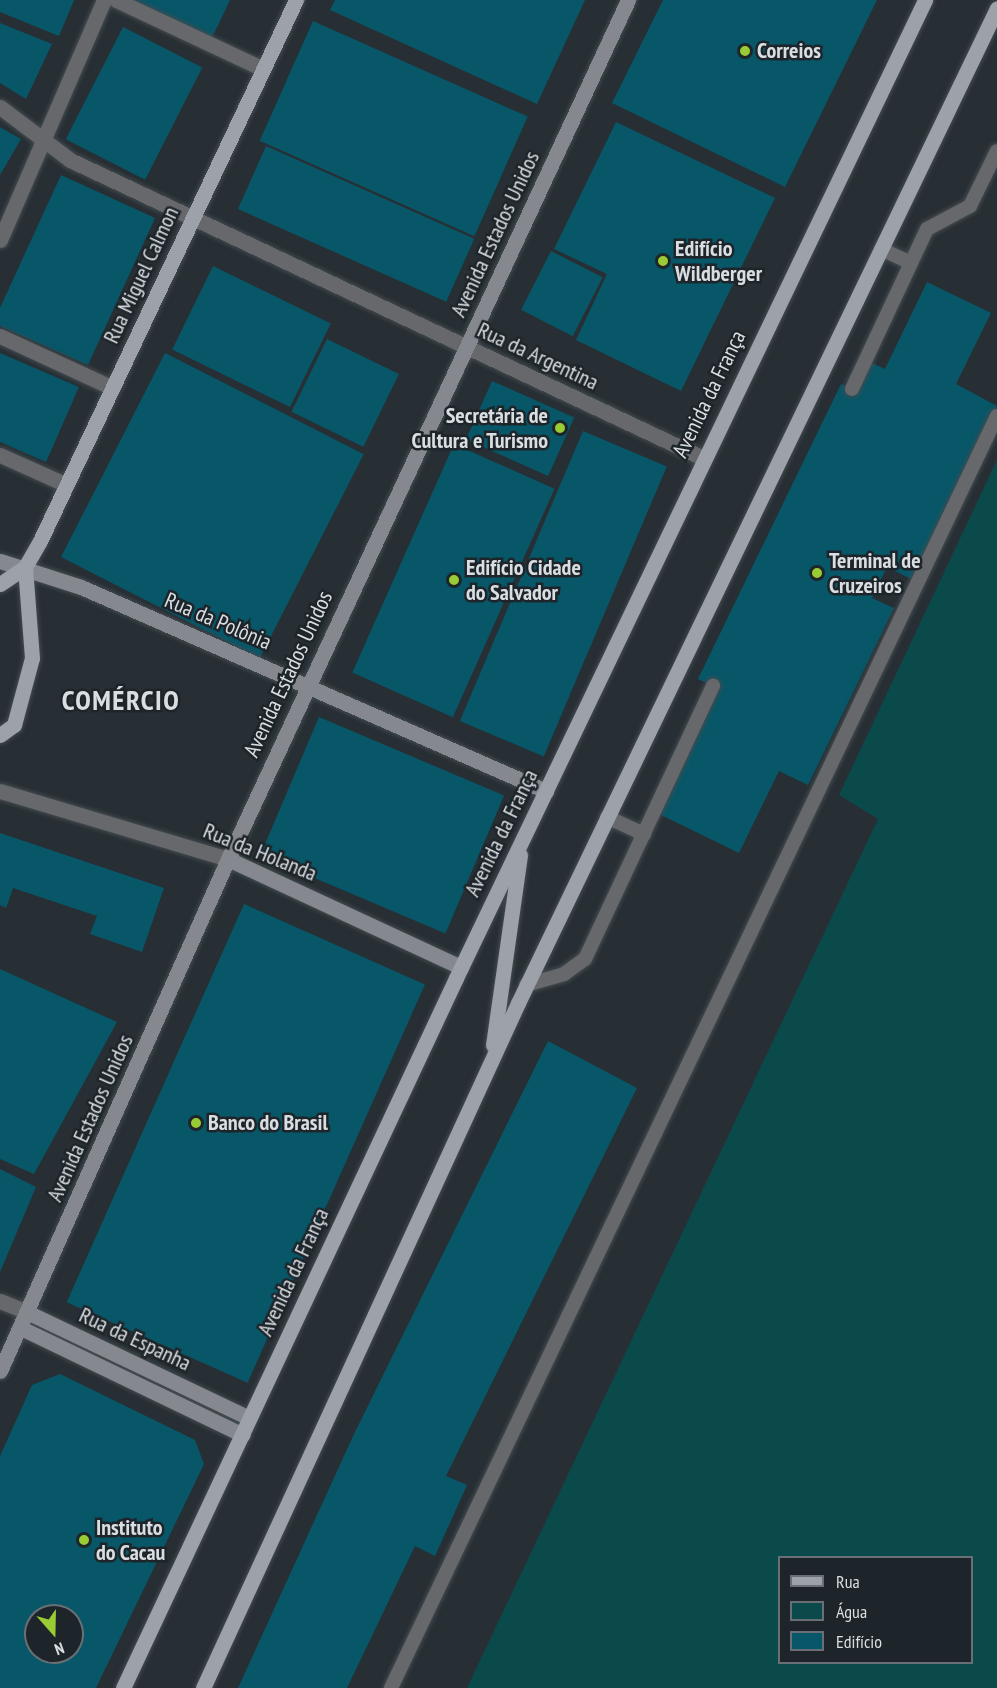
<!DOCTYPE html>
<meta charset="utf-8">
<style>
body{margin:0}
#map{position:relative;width:997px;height:1688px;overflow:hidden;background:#272f34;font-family:"PT Sans Narrow",sans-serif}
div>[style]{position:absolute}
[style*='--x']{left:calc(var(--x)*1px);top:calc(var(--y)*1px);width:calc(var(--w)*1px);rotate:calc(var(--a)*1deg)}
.water>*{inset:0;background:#0b4a4a}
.building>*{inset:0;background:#075769;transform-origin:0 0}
.roads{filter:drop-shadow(0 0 2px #434b50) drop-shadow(0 0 2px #434b50)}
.lane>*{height:14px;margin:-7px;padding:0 7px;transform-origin:7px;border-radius:7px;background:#66686b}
.street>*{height:15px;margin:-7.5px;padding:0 7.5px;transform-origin:7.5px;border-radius:7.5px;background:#66686b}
.secondary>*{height:15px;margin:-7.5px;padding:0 7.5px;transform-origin:7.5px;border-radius:7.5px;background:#85888e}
.primary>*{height:15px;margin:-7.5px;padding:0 7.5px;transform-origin:7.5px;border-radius:7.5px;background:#9da1a9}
.dots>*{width:16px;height:16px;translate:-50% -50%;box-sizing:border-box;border:3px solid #1e252a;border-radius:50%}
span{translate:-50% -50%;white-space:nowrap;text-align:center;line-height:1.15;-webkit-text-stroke:5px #1e252a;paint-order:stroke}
.poi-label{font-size:22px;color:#d9dee2;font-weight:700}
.left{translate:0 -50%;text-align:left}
.right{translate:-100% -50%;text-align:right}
.street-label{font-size:22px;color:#d9dee2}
.district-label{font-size:28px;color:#d9dee2;font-weight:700;letter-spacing:1.5px}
.legend{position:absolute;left:778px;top:1556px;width:195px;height:108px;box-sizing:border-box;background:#1e252a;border:2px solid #696f74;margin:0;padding:8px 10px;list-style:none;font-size:18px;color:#d9dee2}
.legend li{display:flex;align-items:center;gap:12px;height:30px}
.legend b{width:30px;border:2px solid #696f74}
.north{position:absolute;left:24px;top:1604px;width:60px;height:60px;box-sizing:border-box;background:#1e252a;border:2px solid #696f74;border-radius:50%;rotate:160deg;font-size:16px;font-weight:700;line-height:24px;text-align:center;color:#d9dee2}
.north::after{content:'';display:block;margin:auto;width:21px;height:27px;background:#99cb35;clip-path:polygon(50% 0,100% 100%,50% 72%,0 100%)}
</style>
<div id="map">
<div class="water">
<div style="clip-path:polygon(evenodd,997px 460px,997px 1688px,467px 1688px,878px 819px,839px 795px,997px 460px,780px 1558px,972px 1558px,972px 1662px,780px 1662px,780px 1558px)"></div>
</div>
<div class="building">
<div style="clip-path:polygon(0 0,74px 0,59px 36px,0 12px)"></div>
<div style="clip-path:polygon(128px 0,230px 0,210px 42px)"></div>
<div style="clip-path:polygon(335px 0,585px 0,537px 104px,330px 10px)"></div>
<div style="clip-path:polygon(663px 0,877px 0,785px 187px,612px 103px)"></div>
<div style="left:313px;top:21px;width:235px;height:131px;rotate:24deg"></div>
<div style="clip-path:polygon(0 23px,52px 44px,26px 99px,0 83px)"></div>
<div style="left:123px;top:27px;width:89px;height:126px;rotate:27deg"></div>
<div style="clip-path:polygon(616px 122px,775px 198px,681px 391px,576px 340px,607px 274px,554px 249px)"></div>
<div style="clip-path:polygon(0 127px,21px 139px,0 175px)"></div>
<div style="left:266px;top:146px;width:228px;height:69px;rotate:24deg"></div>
<div style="clip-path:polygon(61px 175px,155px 218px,88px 365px,0 326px,0 308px)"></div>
<div style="left:551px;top:251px;width:58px;height:66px;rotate:27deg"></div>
<div style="left:213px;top:266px;width:131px;height:93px;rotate:26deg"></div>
<div style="clip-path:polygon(927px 282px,991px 313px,956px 384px,997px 406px,913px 580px,887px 567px,872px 598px,894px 608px,808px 785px,779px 771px,739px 853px,657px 813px,717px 688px,698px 679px,841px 384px,852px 389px,870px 362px,885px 369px)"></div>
<div style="left:327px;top:339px;width:80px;height:81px;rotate:26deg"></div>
<div style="clip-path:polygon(0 353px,79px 387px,46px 462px,0 442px)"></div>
<div style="left:165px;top:353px;width:223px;height:229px;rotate:27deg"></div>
<div style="left:492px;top:381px;width:90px;height:64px;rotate:24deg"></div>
<div style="left:583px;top:431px;width:91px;height:315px;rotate:23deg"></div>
<div style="left:454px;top:444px;width:110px;height:250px;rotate:24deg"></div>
<div style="left:319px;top:717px;width:201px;height:150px;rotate:23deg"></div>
<div style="clip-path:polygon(0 833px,164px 888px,142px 952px,90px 934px,97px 916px,13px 888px,6px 908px,0 905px)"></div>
<div style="left:244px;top:904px;width:198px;height:436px;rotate:24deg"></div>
<div style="clip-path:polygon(0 969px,117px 1022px,34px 1174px,0 1159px)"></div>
<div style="clip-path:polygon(548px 1041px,637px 1088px,446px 1476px,467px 1485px,435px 1556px,415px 1546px,347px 1688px,238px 1688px,354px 1434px)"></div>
<div style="clip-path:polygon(0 1169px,36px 1187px,0 1272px)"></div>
<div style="clip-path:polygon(evenodd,60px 1374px,195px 1440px,204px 1464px,96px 1688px,0 1688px,0 1456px,32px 1385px,60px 1374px,36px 1616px,72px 1616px,72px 1652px,36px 1652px,36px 1616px)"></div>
</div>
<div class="roads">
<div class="lane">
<div style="--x:881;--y:249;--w:33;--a:25"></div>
<div style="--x:852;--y:389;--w:177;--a:-64.9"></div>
<div style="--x:927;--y:229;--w:49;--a:-28.1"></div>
<div style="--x:970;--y:206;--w:61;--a:-63.9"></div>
<div style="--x:607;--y:817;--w:41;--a:24.7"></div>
<div style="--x:526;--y:985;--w:40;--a:-16"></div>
<div style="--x:564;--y:974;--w:26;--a:-36"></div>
<div style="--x:585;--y:959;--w:302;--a:-64.9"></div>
<div style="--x:391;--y:1688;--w:1409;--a:-64.53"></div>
</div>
<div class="street">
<div style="--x:116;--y:0;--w:162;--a:25.1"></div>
<div style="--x:0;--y:107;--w:88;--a:37.1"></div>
<div style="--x:70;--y:160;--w:700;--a:25.21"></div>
<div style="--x:0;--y:240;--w:262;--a:-66.6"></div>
<div style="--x:0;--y:336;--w:124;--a:24.7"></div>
<div style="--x:0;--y:455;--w:73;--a:24.1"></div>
<div style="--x:0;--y:791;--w:238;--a:16.6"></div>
<div style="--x:0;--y:1301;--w:31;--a:22"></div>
</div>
<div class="secondary">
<div style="--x:0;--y:561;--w:85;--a:17.8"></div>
<div style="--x:81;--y:587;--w:508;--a:23.69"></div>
<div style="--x:228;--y:859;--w:257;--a:24.9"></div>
<div style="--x:29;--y:1313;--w:244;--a:25.5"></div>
<div style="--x:21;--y:1328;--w:246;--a:25.7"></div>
<div style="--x:0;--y:1371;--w:560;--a:-66"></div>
<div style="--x:228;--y:859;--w:948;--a:-65.03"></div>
</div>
<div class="primary">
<div style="--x:0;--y:584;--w:30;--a:-34"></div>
<div style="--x:25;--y:567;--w:30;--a:-60"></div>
<div style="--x:40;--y:541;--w:599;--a:-64.68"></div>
<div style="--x:0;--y:735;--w:17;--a:-36"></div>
<div style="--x:14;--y:725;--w:69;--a:-75"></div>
<div style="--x:32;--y:658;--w:91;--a:-94.4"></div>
<div style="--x:493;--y:1045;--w:192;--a:-81.9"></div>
<div style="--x:123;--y:1688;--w:784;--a:-64.87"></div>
<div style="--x:456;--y:978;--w:1085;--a:-64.38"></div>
<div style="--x:203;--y:1688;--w:754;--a:-65.3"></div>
<div style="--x:518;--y:1003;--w:1104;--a:-64.29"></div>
</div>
</div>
<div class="dots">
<div style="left:745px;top:51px;background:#99cb35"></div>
<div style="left:663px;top:261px;background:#99cb35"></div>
<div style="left:560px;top:428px;background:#99cb35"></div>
<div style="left:817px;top:573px;background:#99cb35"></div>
<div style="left:454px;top:580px;background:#99cb35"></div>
<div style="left:196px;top:1123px;background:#99cb35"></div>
<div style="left:84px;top:1540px;background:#99cb35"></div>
</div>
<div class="poi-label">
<span class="left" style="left:757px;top:51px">Correios</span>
<span class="left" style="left:675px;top:261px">Edifício<br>Wildberger</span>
<span class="right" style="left:548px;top:428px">Secretária de<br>Cultura e Turismo</span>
<span class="left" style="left:829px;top:573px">Terminal de<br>Cruzeiros</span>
<span class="left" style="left:466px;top:580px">Edifício Cidade<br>do Salvador</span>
<span class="left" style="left:208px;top:1123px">Banco do Brasil</span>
<span class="left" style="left:96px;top:1540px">Instituto<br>do Cacau</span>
</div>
<div class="street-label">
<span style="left:495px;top:234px;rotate:-65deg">Avenida Estados Unidos</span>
<span style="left:141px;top:275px;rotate:-65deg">Rua Miguel Calmon</span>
<span style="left:538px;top:356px;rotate:25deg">Rua da Argentina</span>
<span style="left:709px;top:394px;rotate:-64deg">Avenida da França</span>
<span style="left:218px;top:621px;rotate:23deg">Rua da Polônia</span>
<span style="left:288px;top:674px;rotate:-65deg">Avenida Estados Unidos</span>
<span style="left:501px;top:833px;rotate:-64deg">Avenida da França</span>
<span style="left:260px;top:852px;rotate:22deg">Rua da Holanda</span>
<span style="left:90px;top:1118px;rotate:-66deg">Avenida Estados Unidos</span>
<span style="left:293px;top:1272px;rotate:-65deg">Avenida da França</span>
<span style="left:135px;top:1339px;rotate:25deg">Rua da Espanha</span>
</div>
<div class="district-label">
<span style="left:121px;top:700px">COMÉRCIO</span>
</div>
<ul class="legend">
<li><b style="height:8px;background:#9da1a9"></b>Rua</li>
<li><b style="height:16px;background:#0b4a4a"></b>Água</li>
<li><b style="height:16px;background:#075769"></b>Edifício</li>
</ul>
<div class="north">N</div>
</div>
